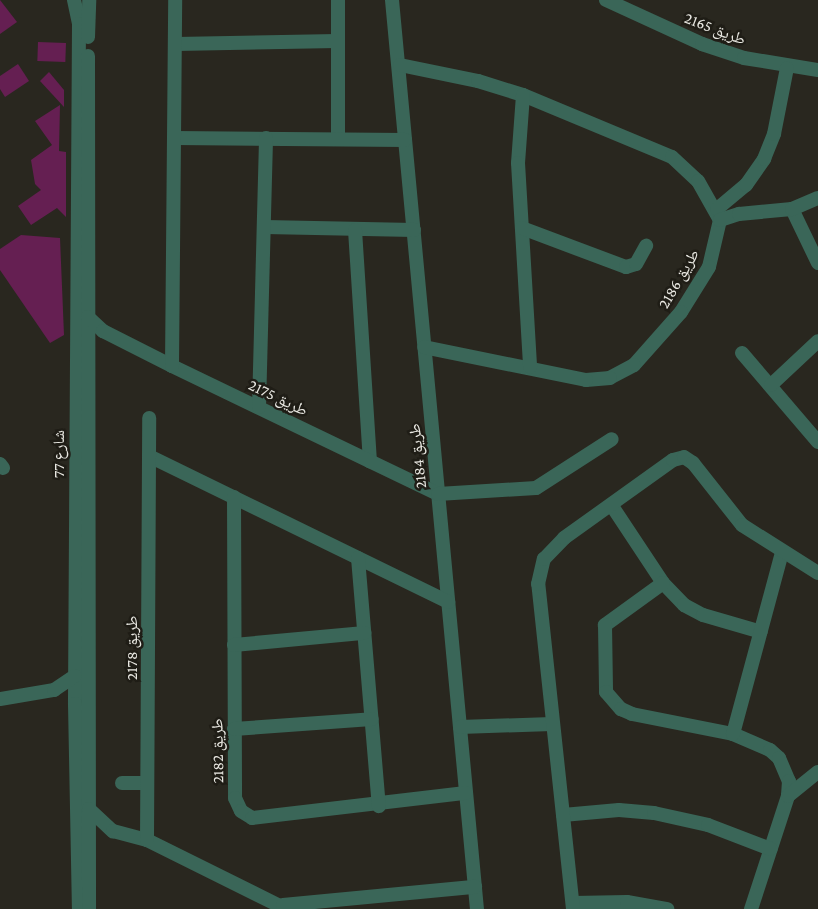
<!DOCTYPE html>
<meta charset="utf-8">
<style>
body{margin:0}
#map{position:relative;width:818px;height:909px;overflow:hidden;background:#29271f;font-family:"Crimson Pro","Noto Naskh Arabic",serif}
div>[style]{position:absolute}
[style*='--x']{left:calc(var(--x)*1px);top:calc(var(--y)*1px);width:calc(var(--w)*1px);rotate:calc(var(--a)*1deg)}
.building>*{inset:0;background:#651f52;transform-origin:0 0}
.minor>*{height:14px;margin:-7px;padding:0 7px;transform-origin:7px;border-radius:7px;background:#3a6658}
span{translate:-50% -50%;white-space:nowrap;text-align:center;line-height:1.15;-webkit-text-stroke:5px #1f1d16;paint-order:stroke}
.street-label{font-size:16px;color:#e9e8e2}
</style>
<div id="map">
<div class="building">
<div style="clip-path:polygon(0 0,17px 22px,0 34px)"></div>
<div style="left:38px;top:42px;width:28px;height:19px;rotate:2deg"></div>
<div style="clip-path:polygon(18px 64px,29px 81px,5px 97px,0 89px,0 76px)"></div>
<div style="clip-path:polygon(49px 72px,64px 90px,64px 107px,40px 81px)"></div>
<div style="clip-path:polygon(60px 105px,59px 151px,66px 152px,66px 217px,57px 208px,31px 225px,18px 206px,41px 190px,35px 184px,31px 160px,52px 145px,35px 121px)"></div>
<div style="clip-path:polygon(21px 235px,60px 238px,64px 335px,50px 343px,0 270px,0 249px)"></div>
</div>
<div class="minor">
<div style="--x:74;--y:0;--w:25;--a:78"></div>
<div style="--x:79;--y:24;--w:680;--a:90.34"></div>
<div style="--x:75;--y:704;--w:205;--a:88.9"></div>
<div style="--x:392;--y:0;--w:913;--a:84.66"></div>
<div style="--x:606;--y:0;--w:106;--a:24.6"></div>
<div style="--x:702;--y:44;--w:44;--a:18.4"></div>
<div style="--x:744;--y:58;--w:75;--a:9.2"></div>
<div style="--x:88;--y:37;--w:37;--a:-88"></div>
<div style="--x:176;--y:44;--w:161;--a:-1.1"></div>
<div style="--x:88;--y:56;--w:853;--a:89.93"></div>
<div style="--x:400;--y:65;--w:80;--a:11.6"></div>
<div style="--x:478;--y:81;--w:47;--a:17.3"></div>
<div style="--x:523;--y:95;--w:161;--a:22.6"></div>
<div style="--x:672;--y:157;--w:35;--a:43"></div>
<div style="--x:698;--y:181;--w:45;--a:60.6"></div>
<div style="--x:720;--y:220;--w:48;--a:103.2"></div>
<div style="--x:709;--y:267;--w:53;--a:121.9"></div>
<div style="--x:681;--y:312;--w:71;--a:131.6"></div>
<div style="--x:634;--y:365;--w:27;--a:152"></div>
<div style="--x:610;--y:378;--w:24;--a:175"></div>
<div style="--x:586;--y:380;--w:165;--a:-168.5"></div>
<div style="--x:523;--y:95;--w:68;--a:94.2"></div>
<div style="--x:518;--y:163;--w:204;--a:86.6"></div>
<div style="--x:338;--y:136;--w:136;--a:-90"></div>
<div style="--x:175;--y:138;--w:230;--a:0.5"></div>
<div style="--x:717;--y:209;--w:38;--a:-40"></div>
<div style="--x:746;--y:185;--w:32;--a:-55"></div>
<div style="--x:764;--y:159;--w:27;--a:-68"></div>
<div style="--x:774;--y:134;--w:67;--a:-78.9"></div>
<div style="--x:792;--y:209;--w:60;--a:64.3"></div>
<div style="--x:720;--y:220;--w:20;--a:-18"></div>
<div style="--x:739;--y:214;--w:53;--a:-5.4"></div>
<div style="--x:792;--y:209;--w:28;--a:-23"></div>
<div style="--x:265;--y:227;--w:149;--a:1.2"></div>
<div style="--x:522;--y:228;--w:111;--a:20.6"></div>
<div style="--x:626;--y:267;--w:10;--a:-17"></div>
<div style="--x:636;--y:264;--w:21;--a:-61"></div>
<div style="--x:355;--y:230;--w:232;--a:86.3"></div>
<div style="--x:88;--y:317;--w:21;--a:43"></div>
<div style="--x:103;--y:331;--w:77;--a:26.9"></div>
<div style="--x:172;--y:366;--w:295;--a:25.7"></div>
<div style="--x:438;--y:494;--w:98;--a:-3.5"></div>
<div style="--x:536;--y:488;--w:90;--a:-32.8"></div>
<div style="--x:742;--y:353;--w:117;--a:49.5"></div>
<div style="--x:172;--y:366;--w:366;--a:-89.5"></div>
<div style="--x:771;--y:385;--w:64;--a:-43.1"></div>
<div style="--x:259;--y:407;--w:269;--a:-88.5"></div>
<div style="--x:149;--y:456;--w:333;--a:26"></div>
<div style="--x:0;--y:464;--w:5;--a:53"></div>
<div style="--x:234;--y:497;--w:301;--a:89.8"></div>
<div style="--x:235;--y:798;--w:14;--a:65"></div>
<div style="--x:241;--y:811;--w:13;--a:32"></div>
<div style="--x:252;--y:818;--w:215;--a:-6.7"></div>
<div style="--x:612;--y:506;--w:92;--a:56.5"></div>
<div style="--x:663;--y:583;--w:30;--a:46"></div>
<div style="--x:684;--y:605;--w:21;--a:28"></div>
<div style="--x:703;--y:615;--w:60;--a:16.3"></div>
<div style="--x:358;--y:558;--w:249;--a:85.2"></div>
<div style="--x:663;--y:583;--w:72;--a:144.1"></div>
<div style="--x:605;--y:625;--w:67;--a:89.1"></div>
<div style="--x:606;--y:692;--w:23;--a:49"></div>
<div style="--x:621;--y:709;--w:12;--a:24"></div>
<div style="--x:632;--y:714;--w:103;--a:11.2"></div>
<div style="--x:733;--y:734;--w:40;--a:23.4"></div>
<div style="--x:770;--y:750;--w:12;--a:42"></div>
<div style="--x:779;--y:758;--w:25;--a:67"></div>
<div style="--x:789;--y:781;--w:15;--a:94"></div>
<div style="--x:788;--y:796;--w:119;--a:108.1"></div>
<div style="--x:234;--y:645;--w:131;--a:-5.3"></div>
<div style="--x:0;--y:699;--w:55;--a:-9.5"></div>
<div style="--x:54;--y:690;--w:25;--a:-34"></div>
<div style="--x:460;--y:727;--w:92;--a:-1.9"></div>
<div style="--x:234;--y:729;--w:138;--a:-4.1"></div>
<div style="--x:733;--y:734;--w:188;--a:-74.9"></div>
<div style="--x:122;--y:783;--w:25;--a:0"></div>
<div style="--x:788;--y:796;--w:38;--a:-39"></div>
<div style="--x:89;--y:809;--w:33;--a:43"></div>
<div style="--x:113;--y:831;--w:35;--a:15"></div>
<div style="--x:147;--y:840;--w:155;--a:26.4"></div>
<div style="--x:563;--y:815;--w:56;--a:-5.1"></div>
<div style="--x:619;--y:810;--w:35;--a:5"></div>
<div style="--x:654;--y:813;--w:55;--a:12.5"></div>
<div style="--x:708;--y:825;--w:67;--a:20.9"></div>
<div style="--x:147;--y:840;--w:422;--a:-89.7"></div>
<div style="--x:573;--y:903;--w:54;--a:-1.1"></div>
<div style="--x:627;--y:902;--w:41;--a:9.9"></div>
<div style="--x:283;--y:905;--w:193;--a:-5.4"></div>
<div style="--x:573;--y:909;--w:327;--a:-96.1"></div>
<div style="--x:538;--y:584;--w:26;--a:-77"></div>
<div style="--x:544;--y:559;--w:29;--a:-46"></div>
<div style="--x:564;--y:538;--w:134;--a:-35.6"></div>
<div style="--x:673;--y:460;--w:11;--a:-15"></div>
<div style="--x:684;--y:457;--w:11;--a:34"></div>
<div style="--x:693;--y:463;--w:79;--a:51.7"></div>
<div style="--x:742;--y:525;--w:90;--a:32.3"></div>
</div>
<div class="street-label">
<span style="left:715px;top:29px;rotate:21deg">طريق 2165</span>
<span style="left:679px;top:279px;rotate:-60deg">طريق 2186</span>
<span style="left:278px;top:398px;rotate:26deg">طريق 2175</span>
<span style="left:59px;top:454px;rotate:-90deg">شارع 77</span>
<span style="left:418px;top:456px;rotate:-96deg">طريق 2184</span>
<span style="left:132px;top:648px;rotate:-90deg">طريق 2178</span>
<span style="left:218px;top:751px;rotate:-91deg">طريق 2182</span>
</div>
</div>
